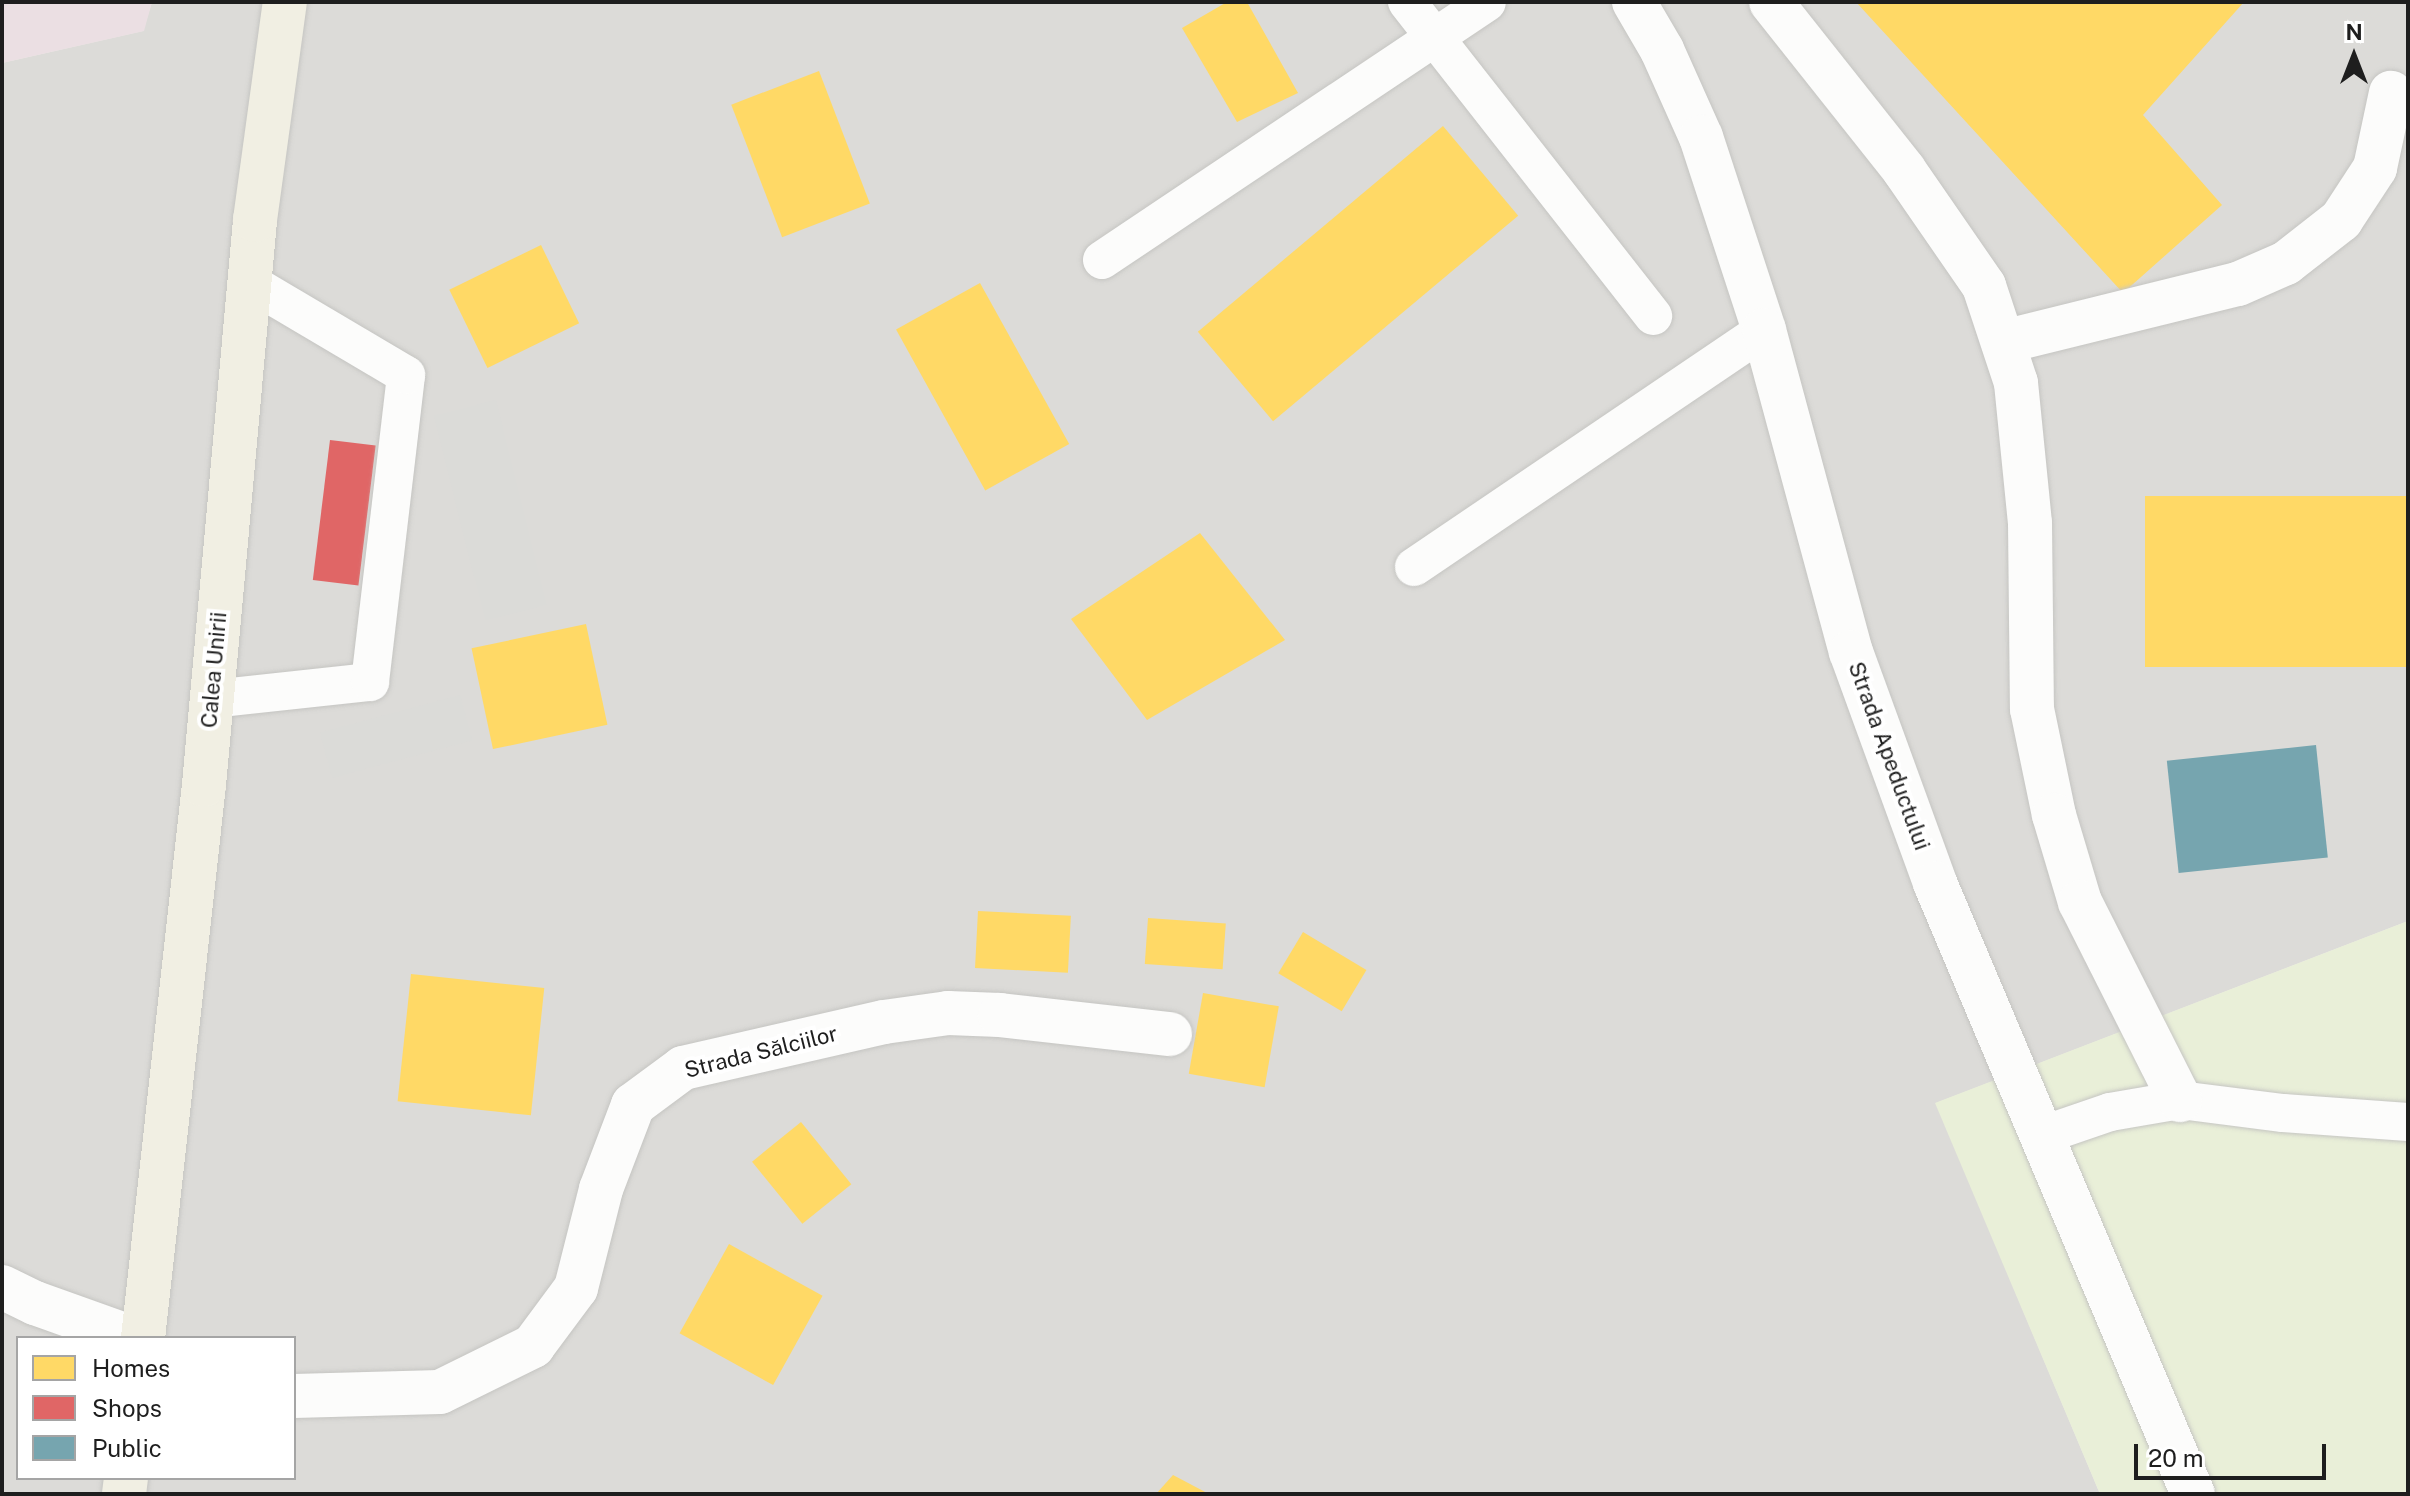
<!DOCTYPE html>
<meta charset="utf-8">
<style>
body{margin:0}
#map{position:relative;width:2410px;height:1496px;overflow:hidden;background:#edece6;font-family:"Public Sans",sans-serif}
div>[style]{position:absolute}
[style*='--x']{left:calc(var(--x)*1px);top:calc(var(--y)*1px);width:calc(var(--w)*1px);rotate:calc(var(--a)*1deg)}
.residential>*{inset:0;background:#dcdbd8}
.industrial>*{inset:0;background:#ebdfe3}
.farmland>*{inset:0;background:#e9efd8}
.parking>*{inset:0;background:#dbdbd8;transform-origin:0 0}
.homes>*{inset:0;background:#ffd966;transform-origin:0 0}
.shops>*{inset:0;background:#e06666;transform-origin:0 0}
.public>*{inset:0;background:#76a5af;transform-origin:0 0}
.roads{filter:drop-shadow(0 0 2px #c5c5c2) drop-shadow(0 0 2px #c5c5c2)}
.service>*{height:38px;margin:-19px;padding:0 19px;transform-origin:19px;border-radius:19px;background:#fcfcfb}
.minor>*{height:44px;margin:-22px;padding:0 22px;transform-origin:22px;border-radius:22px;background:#fcfcfb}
.tertiary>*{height:44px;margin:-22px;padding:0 22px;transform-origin:22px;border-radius:22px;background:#fcfcfb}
.primary>*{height:44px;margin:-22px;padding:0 22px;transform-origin:22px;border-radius:22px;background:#f1efe3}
span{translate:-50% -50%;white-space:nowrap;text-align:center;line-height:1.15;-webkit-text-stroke:8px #fff;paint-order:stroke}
.street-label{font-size:22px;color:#1e1e1e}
.frame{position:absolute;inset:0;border:4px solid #1e1e1e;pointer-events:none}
.legend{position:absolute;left:16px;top:1336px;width:280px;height:144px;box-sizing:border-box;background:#fff;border:2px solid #a5a5a5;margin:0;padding:10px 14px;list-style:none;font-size:24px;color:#1e1e1e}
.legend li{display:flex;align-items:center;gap:16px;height:40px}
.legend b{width:40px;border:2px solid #a5a5a5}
.north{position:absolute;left:2314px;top:16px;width:80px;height:80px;-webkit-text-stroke:6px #fff;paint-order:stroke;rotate:0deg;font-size:22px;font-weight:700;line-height:32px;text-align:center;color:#1e1e1e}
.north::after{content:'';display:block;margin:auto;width:28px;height:36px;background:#1e1e1e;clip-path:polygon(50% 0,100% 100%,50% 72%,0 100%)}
.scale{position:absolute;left:2134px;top:1444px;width:192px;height:36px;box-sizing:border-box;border:4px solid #1e1e1e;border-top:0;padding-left:10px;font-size:24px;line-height:28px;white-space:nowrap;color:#1e1e1e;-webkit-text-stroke:6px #fff;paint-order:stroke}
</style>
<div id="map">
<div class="residential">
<div style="clip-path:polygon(evenodd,152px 2px,2408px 2px,2408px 921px,1936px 1103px,2100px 1494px,2px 1494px,2px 63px,143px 31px,152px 2px,18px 1338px,294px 1338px,294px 1478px,18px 1478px,18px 1338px)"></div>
</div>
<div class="industrial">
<div style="clip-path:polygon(2px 2px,152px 2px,144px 31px,2px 63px)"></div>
</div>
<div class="farmland">
<div style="clip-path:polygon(2408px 921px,2408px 1494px,2100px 1494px,1935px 1103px)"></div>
</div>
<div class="parking">
<div style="left:496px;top:400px;width:211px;height:64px;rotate:76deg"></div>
<div style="left:460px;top:695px;width:47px;height:145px;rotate:75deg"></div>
</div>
<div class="homes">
<div style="clip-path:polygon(1227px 2px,1247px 2px,1298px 93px,1237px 122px,1182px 28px)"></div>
<div style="clip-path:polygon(1856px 2px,2244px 2px,2143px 115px,2222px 205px,2123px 293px)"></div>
<div style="left:819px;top:71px;width:142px;height:94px;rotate:69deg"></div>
<div style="left:1443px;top:126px;width:117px;height:320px;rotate:50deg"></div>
<div style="left:541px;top:245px;width:87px;height:102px;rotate:64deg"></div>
<div style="left:980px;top:283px;width:184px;height:96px;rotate:61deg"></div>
<div style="left:2408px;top:496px;width:171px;height:263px;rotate:90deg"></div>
<div style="clip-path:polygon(1200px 533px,1285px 640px,1147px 720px,1071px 619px)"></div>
<div style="left:586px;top:624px;width:103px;height:117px;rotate:78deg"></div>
<div style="left:978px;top:911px;width:93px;height:57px;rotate:3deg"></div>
<div style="left:1148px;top:918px;width:78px;height:46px;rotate:4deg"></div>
<div style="left:1303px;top:932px;width:74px;height:48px;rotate:31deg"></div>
<div style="left:411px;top:974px;width:134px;height:128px;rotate:6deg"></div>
<div style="left:1203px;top:993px;width:77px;height:82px;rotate:10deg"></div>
<div style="left:801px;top:1122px;width:80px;height:63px;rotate:51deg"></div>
<div style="left:729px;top:1244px;width:107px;height:102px;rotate:29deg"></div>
<div style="clip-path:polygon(1173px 1475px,1209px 1494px,1156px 1494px)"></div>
</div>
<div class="shops">
<div style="left:330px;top:440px;width:46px;height:141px;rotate:7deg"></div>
</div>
<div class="public">
<div style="left:2316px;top:745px;width:113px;height:150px;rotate:84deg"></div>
</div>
<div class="roads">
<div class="service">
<div style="--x:1407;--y:2;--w:399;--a:51.9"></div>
<div style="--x:1102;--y:260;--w:463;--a:-33.8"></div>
<div style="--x:1414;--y:567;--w:423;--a:-34.1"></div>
<div style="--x:211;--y:699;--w:160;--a:-6.1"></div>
<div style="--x:370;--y:682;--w:309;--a:-83.3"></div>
<div style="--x:406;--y:375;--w:182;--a:-149.4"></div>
<div style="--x:2040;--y:1136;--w:74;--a:-18.9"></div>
<div style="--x:2110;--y:1112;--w:71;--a:-9.7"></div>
<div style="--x:2180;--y:1100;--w:104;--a:7.2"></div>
<div style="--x:2283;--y:1113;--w:125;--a:4.1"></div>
</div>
<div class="minor">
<div style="--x:1771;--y:2;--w:214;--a:51.6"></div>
<div style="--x:1904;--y:170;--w:141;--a:55.4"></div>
<div style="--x:1984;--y:286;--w:102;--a:71.7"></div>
<div style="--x:2016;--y:383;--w:141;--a:84.3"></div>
<div style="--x:2030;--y:523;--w:186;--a:89.4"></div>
<div style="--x:2032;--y:709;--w:108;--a:78.3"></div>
<div style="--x:2054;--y:815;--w:91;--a:73.4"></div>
<div style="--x:2080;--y:902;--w:222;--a:63.2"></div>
<div style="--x:2003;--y:342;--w:242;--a:-13.9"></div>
<div style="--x:2238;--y:284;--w:52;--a:-23.6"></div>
<div style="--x:2286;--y:263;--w:70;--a:-38"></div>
<div style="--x:2341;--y:220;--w:62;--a:-56.8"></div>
<div style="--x:2375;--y:168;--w:77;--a:-78"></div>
<div style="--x:2;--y:1287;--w:37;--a:26"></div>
<div style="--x:35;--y:1303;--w:104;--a:19.7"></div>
<div style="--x:294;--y:1396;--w:146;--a:-1.6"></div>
<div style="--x:440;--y:1392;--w:104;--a:-26.3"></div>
<div style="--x:533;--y:1346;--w:72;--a:-53.4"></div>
<div style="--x:576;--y:1288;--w:102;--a:-75.8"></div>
<div style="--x:601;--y:1189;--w:90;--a:-69.1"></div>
<div style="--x:633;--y:1105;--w:62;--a:-36.5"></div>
<div style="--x:683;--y:1068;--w:206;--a:-12.9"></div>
<div style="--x:884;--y:1022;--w:65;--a:-8"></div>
<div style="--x:948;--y:1013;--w:52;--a:2.2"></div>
<div style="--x:1000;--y:1015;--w:171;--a:6.4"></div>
</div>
<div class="tertiary">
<div style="--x:1634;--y:2;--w:56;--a:59.7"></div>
<div style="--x:1662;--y:50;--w:95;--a:65.9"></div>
<div style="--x:1701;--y:137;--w:203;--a:71.9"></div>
<div style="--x:1764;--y:330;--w:334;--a:74.9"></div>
<div style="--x:1851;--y:652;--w:246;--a:70"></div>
<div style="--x:1935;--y:883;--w:663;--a:67.11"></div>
</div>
<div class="primary">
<div style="--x:143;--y:1338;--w:556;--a:-83.71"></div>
<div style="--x:204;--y:785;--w:567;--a:-84.84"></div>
<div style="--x:255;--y:220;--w:220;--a:-82.2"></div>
<div style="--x:124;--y:1494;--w:16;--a:-83"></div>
</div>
</div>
<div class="street-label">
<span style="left:214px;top:670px;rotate:-85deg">Calea Unirii</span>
<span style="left:1889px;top:756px;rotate:70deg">Strada Apeductului</span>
<span style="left:761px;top:1052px;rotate:-14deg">Strada Sălciilor</span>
</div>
<div class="frame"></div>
<ul class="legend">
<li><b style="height:22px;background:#ffd966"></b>Homes</li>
<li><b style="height:22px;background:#e06666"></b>Shops</li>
<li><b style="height:22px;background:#76a5af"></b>Public</li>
</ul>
<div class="north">N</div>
<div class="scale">20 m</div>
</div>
